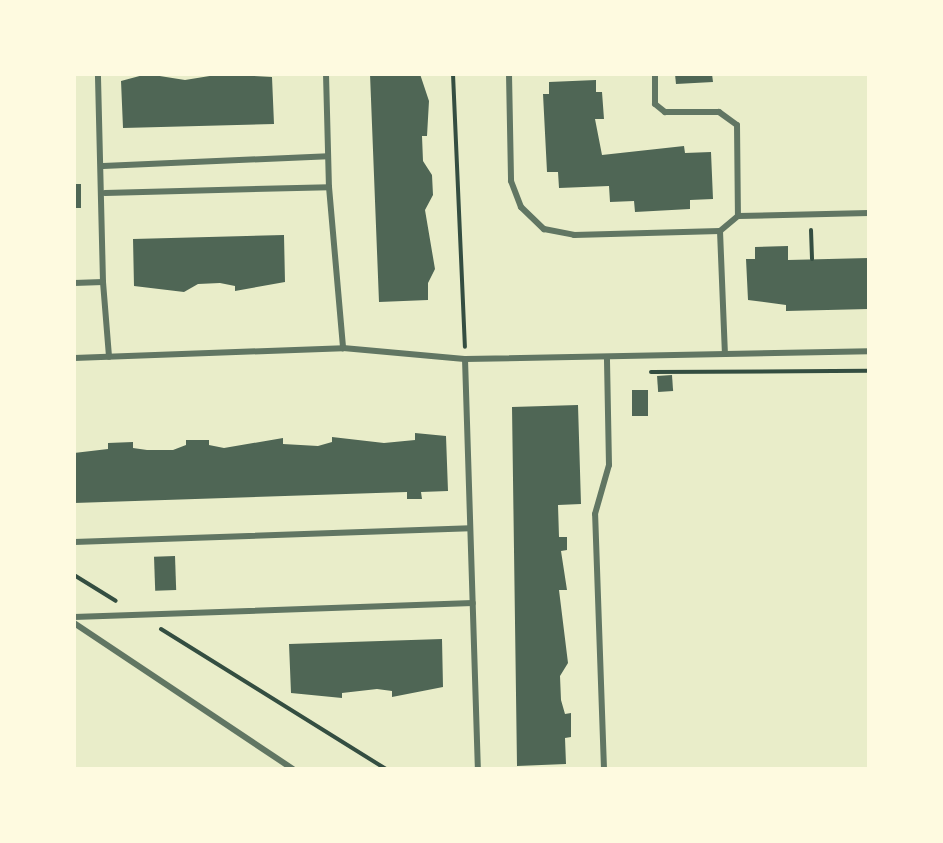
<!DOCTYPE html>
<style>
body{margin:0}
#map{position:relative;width:943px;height:843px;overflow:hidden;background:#e9edc9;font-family:"Fira Sans Condensed",sans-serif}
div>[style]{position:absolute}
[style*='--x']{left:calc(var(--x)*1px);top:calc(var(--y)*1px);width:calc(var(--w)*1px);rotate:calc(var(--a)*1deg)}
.building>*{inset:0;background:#4f6655;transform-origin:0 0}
.path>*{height:4px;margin:-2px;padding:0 2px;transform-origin:2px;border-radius:2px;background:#344e41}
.service>*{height:6px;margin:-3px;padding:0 3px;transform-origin:3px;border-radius:3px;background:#617663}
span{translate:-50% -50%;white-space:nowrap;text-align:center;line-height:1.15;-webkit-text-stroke:7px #fefae0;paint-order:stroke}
.frame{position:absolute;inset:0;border:76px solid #fefae0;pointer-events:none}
</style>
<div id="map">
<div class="building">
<div style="clip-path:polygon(147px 74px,185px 80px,222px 74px,272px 77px,274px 124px,123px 128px,121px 81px)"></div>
<div style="clip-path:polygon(370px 74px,420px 74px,429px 101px,427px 136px,422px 136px,423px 161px,432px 175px,433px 195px,425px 210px,435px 269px,428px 283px,428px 300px,379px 302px)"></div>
<div style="clip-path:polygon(675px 74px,712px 74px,713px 82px,676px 84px)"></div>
<div style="clip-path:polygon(596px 80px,596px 92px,602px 92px,604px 119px,595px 119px,602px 155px,684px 146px,685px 153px,711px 152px,713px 199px,690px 200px,690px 209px,635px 212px,634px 201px,610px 202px,609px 186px,559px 188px,558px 172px,547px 172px,543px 94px,549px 94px,549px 82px)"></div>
<div style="left:74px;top:184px;width:7px;height:24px"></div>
<div style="clip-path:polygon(284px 235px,285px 282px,235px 291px,235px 286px,220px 283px,198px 284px,184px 292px,134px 286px,133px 239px)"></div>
<div style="clip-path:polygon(788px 246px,788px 260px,869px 258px,869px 309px,786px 311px,786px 305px,748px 300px,746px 259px,755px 259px,755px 247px)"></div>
<div style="left:672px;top:375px;width:16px;height:15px;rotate:86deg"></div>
<div style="left:632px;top:390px;width:16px;height:26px"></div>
<div style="clip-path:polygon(578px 405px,581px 504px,558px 505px,559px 537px,567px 537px,567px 550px,561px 551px,567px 590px,559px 590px,568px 663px,560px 676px,561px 700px,565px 714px,571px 713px,571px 737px,565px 738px,566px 764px,517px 766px,512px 407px)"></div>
<div style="clip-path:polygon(415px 433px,446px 436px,448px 491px,421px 492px,422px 499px,407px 499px,407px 492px,74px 503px,74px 453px,108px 449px,108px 443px,133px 442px,133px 448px,147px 450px,173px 450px,186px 445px,186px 440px,209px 440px,209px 445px,224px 448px,283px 438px,283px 444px,318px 446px,332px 442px,332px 437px,384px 443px,415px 440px)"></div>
<div style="left:175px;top:556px;width:34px;height:21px;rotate:88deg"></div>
<div style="clip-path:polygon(442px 639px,443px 687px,392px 697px,392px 691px,377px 689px,342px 693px,342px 698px,291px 693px,289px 644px)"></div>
</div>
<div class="path">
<div style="--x:453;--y:74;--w:273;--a:87.5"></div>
<div style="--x:811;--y:230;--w:29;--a:88"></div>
<div style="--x:651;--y:372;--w:218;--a:-0.3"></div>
<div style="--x:74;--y:575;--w:49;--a:31.8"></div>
<div style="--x:161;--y:629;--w:265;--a:31.9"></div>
</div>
<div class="service">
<div style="--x:326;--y:74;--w:113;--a:88.5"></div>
<div style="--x:329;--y:187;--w:162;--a:85"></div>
<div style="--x:509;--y:74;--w:107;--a:88.9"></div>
<div style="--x:511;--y:181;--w:28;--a:69"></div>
<div style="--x:521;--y:207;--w:32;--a:44"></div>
<div style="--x:544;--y:229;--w:31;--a:11"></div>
<div style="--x:574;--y:235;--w:146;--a:-1.6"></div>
<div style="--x:720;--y:231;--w:123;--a:87.7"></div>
<div style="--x:655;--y:74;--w:30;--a:90"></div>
<div style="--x:655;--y:104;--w:13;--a:39"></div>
<div style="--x:665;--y:112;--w:54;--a:0"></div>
<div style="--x:719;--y:112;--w:22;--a:36"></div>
<div style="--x:737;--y:125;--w:91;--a:89.4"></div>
<div style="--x:103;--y:166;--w:225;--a:-2.5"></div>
<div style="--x:105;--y:193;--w:224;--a:-1.5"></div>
<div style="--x:720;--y:231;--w:23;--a:-40"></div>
<div style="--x:738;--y:216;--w:131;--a:-1.3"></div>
<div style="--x:103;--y:282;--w:75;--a:85.4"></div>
<div style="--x:74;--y:283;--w:29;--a:-2"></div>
<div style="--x:103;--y:282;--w:208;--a:-91.4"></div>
<div style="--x:74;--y:358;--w:269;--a:-2.1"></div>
<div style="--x:343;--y:348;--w:122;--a:5.2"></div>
<div style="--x:465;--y:359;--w:404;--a:-1.1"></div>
<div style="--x:465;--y:359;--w:410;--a:88.2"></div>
<div style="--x:74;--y:542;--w:396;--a:-2"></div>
<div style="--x:74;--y:617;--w:399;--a:-2"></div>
<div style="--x:74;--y:623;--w:263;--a:33.7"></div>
<div style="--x:604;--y:769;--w:255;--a:-92"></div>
<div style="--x:595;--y:514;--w:51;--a:-74.1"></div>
<div style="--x:609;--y:465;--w:108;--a:-91.1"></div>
</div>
<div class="frame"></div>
</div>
